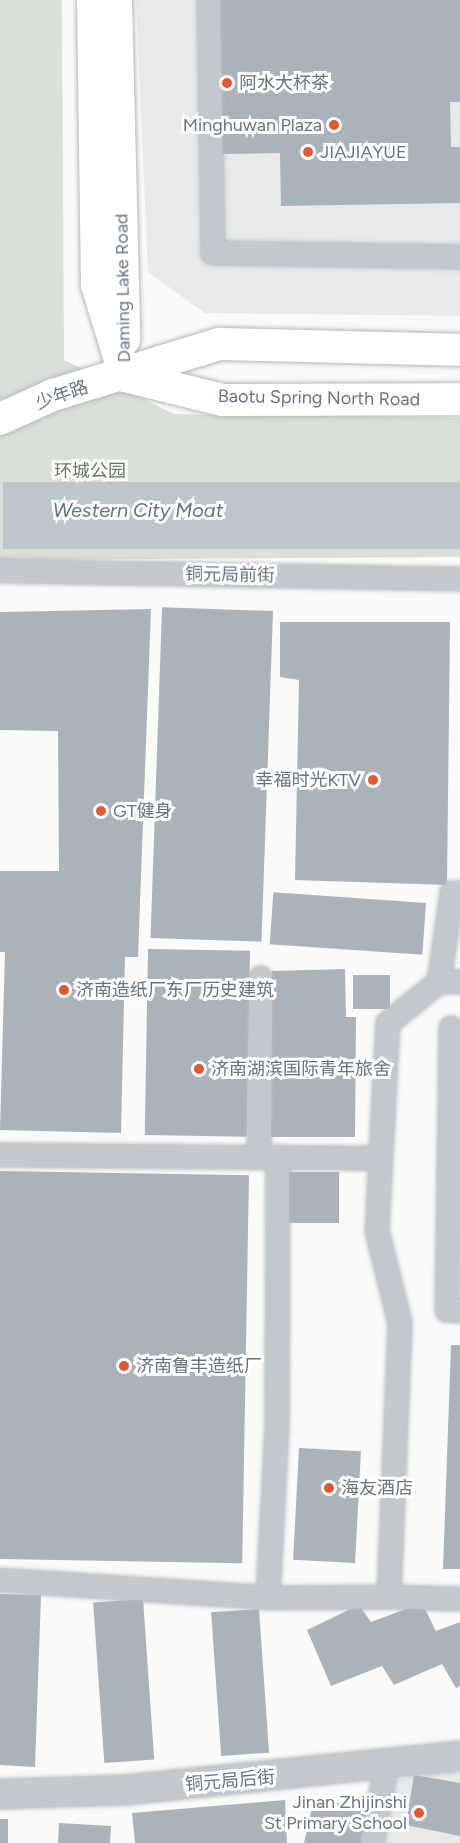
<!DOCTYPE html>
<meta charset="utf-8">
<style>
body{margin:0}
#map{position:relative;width:460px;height:1843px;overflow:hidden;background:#fafaf8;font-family:Figtree,"Noto Sans SC",sans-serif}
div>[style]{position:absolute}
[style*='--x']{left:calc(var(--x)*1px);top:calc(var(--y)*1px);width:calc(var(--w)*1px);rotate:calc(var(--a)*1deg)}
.built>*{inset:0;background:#e8e9e9}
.green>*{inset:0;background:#dadfd7}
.water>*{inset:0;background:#bbc7cb;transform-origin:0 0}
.building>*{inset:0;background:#aab3b9;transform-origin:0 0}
.roads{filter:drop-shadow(0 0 2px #b3babf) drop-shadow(0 0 2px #b3babf)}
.minor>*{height:22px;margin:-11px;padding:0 11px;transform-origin:11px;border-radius:11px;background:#c3c8cc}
.tertiary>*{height:28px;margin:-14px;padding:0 14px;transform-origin:14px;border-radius:14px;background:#c3c8cc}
.secondary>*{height:32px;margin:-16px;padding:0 16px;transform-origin:16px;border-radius:16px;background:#fff}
.dots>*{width:16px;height:16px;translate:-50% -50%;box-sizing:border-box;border:3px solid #fff;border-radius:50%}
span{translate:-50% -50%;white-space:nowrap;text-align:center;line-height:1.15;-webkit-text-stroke:6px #fff;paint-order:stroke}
.poi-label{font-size:18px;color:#657683}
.left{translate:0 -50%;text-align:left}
.right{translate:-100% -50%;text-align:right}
.street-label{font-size:18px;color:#657683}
.park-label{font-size:18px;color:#687a64}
.water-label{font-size:20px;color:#60757c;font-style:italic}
</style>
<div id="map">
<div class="built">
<div style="clip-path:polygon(136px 0,460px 0,460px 316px,205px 313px,148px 272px)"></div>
<div style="clip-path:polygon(460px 1769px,460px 1843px,372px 1843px,383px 1782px)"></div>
</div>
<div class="green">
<div style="clip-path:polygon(0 0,62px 0,64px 360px,174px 414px,460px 418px,460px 557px,0 560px)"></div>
</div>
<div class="water">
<div style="left:460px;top:482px;width:67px;height:457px;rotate:90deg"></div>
</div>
<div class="building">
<div style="clip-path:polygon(216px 0,460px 0,460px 102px,450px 102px,451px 147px,460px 147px,460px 203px,281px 206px,280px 153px,218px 154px)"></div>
<div style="clip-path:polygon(151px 609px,138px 957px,125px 957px,121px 1133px,0 1130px,5px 952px,0 952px,0 871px,59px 871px,58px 731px,0 730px,0 612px)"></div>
<div style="left:273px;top:611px;width:331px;height:111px;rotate:92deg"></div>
<div style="clip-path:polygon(280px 622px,450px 622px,447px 885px,295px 880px,299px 680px,280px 677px)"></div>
<div style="left:426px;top:903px;width:52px;height:153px;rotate:94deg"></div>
<div style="left:148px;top:949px;width:102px;height:186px;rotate:1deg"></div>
<div style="clip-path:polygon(345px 969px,346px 1017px,356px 1017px,355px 1137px,271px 1137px,272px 971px)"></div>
<div style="left:390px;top:975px;width:34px;height:37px;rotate:90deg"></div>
<div style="left:0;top:1171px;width:249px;height:388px;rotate:1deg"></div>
<div style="left:289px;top:1172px;width:50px;height:51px"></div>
<div style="clip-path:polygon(451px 1345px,460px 1345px,460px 1569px,443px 1569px)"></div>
<div style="left:299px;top:1448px;width:62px;height:112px;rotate:3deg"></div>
<div style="clip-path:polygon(0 1594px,41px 1595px,35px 1767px,0 1765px)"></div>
<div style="left:143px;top:1599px;width:161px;height:50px;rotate:86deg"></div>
<div style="clip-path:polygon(422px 1603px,436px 1631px,460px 1622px,460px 1686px,456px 1688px,442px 1664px,394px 1685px,382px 1666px,331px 1686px,307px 1630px,359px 1605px,371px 1622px)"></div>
<div style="left:259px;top:1609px;width:144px;height:48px;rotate:86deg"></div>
<div style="clip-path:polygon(414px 1775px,460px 1783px,460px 1836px,406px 1825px)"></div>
<div style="clip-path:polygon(314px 1799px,373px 1809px,366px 1843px,304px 1843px)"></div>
<div style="clip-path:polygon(285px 1800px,287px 1843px,135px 1843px,132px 1813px)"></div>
<div style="left:0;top:1819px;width:8px;height:24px"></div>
<div style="clip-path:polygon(59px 1823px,111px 1826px,110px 1843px,58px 1843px)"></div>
</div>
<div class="roads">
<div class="minor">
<div style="--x:209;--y:0;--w:253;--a:89.1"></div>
<div style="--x:213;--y:253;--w:247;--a:0.9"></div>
<div style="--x:0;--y:571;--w:460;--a:1"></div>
<div style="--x:439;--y:982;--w:21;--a:0"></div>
<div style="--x:451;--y:1028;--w:282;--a:90.8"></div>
<div style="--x:447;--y:1310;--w:13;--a:4"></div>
<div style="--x:0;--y:1155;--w:378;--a:0.5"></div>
<div style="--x:259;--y:1157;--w:179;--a:-89.4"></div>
<div style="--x:0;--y:1580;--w:269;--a:3.8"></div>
<div style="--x:268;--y:1598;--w:121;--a:-0.5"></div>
<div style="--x:389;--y:1597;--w:274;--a:-87.7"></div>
<div style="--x:400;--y:1323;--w:95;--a:-104"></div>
<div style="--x:377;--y:1231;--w:208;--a:-87"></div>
<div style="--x:388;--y:1023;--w:65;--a:-38.8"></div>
<div style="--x:439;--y:982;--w:90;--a:-81.7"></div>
<div style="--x:452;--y:893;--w:8;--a:0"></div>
<div style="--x:389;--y:1597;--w:71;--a:1.6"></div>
<div style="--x:268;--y:1598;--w:169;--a:-87"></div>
<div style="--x:277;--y:1429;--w:272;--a:-89.8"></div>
<div style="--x:372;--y:1843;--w:77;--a:-79.6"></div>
</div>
<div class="tertiary">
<div style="--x:0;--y:1794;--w:125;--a:-1.8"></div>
<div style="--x:125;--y:1790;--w:337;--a:-5.8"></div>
</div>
<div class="secondary">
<div style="--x:93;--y:0;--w:285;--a:89.2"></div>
<div style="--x:97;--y:285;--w:95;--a:72.9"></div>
<div style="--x:116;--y:0;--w:339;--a:88.6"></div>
<div style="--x:125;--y:376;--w:101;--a:13.8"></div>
<div style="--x:223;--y:400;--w:237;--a:-0.2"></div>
<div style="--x:0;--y:419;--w:58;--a:-24.4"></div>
<div style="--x:53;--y:395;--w:174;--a:-17.1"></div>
<div style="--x:219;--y:344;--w:241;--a:1.4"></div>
</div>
</div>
<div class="dots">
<div style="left:227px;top:83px;background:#e4572e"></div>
<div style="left:334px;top:125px;background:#e4572e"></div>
<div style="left:308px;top:152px;background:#e4572e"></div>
<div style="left:373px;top:780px;background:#e4572e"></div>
<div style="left:101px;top:811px;background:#e4572e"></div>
<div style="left:64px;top:990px;background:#e4572e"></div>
<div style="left:199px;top:1069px;background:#e4572e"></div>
<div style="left:124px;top:1366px;background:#e4572e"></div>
<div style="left:329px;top:1488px;background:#e4572e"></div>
<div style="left:419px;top:1813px;background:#e4572e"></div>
</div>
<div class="poi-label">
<span class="left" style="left:239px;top:83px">阿水大杯茶</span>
<span class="right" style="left:322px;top:125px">Minghuwan Plaza</span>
<span class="left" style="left:320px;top:152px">JIAJIAYUE</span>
<span class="right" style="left:361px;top:780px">幸福时光KTV</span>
<span class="left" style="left:113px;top:811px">GT健身</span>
<span class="left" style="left:76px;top:990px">济南造纸厂东厂历史建筑</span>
<span class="left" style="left:211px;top:1069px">济南湖滨国际青年旅舍</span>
<span class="left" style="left:136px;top:1366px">济南鲁丰造纸厂</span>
<span class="left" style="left:341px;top:1488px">海友酒店</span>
<span class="right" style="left:407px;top:1813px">Jinan Zhijinshi<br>St Primary School</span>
</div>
<div class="street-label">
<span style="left:123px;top:288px;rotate:-91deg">Daming Lake Road</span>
<span style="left:62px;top:395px;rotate:-19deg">少年路</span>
<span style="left:319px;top:398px;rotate:1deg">Baotu Spring North Road</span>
<span style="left:230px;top:575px;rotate:1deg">铜元局前街</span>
<span style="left:230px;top:1781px;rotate:-5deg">铜元局后街</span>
</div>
<div class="park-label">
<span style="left:90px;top:471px">环城公园</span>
</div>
<div class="water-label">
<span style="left:138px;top:510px">Western City Moat</span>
</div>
</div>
